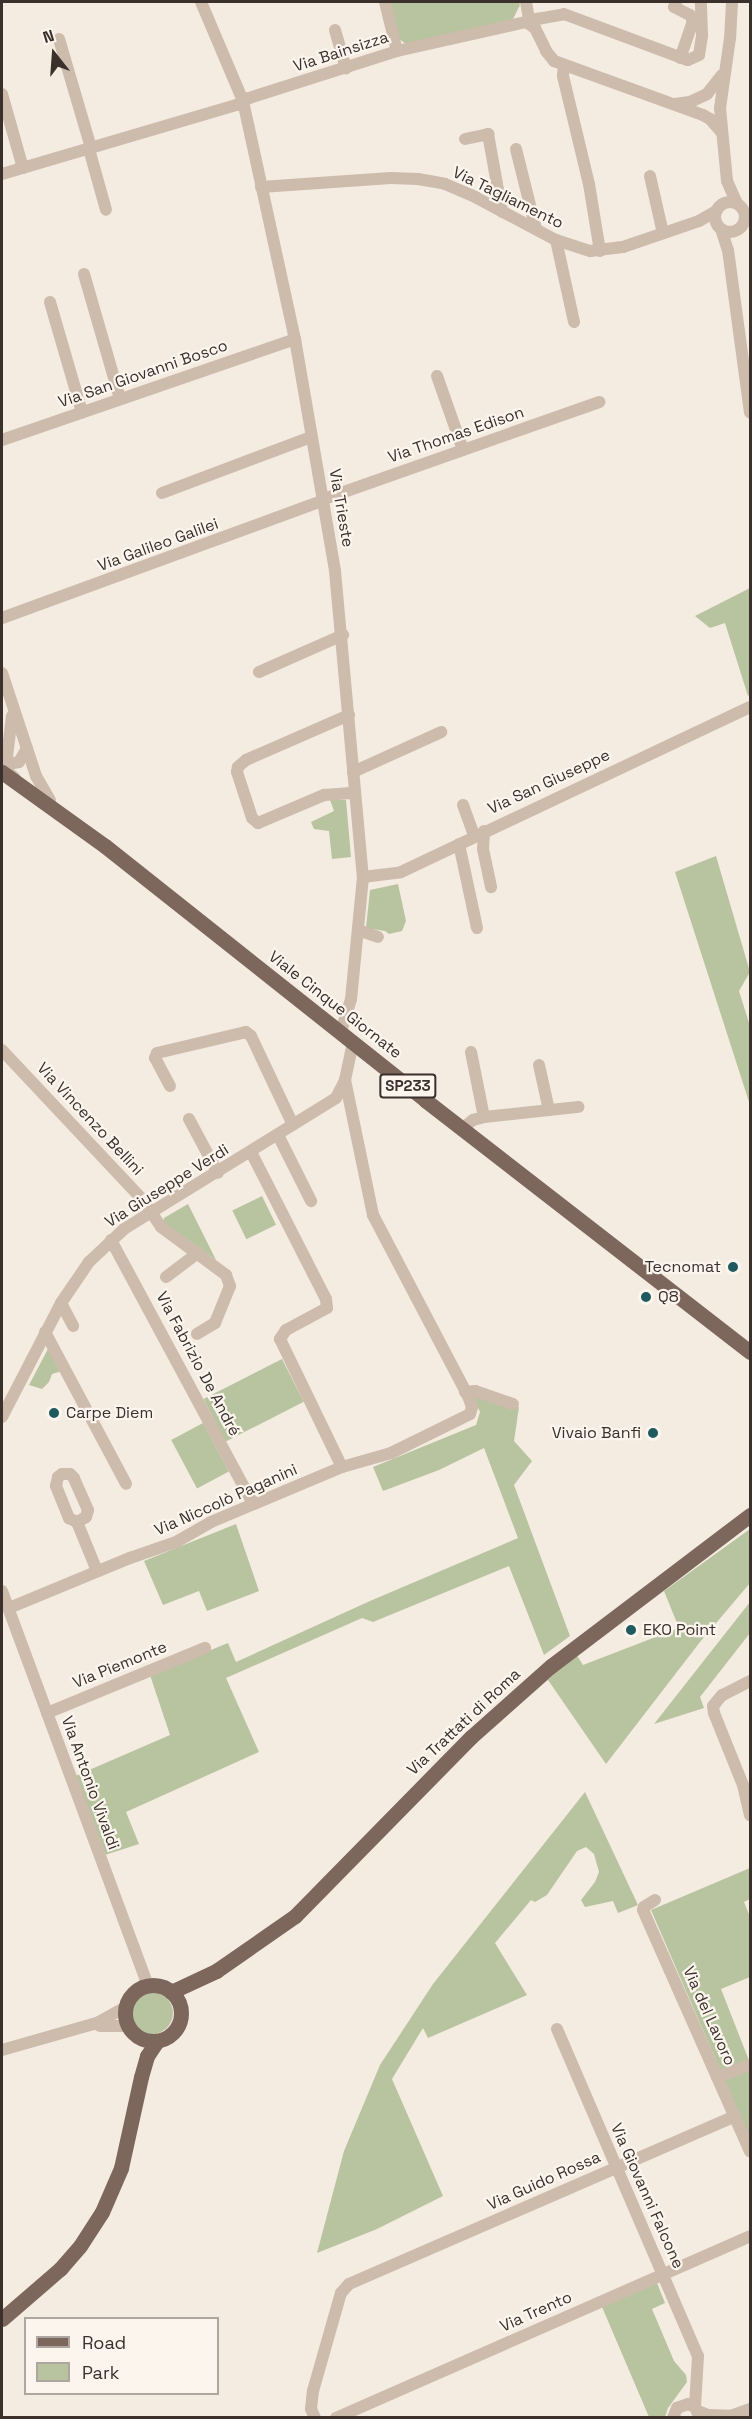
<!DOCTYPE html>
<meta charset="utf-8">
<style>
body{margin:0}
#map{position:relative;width:752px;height:2419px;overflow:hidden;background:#f4ebe1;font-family:"Space Grotesk",sans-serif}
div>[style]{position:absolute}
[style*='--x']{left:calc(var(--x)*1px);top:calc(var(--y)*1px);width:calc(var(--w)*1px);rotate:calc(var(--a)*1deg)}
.green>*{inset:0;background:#b8c4a0;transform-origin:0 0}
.round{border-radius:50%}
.minor>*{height:12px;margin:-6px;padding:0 6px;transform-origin:6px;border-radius:6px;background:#cdbbac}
.minor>.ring{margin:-6px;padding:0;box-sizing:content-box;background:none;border:12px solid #cdbbac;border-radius:50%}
.major>*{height:15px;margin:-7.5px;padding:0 7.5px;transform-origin:7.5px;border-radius:7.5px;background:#7d675c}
.major>.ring{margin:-7.5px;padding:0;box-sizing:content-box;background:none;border:15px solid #7d675c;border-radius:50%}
.dots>*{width:16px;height:16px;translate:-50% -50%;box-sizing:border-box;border:3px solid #fbf5ee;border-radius:50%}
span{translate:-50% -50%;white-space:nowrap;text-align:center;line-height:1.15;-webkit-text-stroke:4.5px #fbf5ee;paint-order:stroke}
.shield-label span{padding:2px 4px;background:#fbf5ee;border:2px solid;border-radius:4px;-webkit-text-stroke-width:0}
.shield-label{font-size:15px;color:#3b302b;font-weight:700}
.street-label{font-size:16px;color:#3b302b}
.poi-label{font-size:16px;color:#3b302b}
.right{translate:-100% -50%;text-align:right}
.left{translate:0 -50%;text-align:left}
.frame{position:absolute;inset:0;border:3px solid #3b302b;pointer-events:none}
.legend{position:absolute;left:24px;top:2317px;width:195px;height:78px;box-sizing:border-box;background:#fbf5ee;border:2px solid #aea6a0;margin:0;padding:8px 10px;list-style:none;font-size:18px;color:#3b302b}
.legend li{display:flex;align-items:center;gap:12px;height:30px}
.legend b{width:30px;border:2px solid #aea6a0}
.north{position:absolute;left:24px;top:24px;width:60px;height:60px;-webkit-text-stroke:4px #fbf5ee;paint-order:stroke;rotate:343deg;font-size:16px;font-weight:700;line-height:24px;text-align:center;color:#3b302b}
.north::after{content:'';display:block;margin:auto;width:21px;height:27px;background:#3b302b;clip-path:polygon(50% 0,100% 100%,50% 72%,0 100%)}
</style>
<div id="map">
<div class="green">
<div style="clip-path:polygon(389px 2px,519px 2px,520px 5px,513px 19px,407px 45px,397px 37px)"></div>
<div style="clip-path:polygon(750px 588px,750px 694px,748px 696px,725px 623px,710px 628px,695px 616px)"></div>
<div style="clip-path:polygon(330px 800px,346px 800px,351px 857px,332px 859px,329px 831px,314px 829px,311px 822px,334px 811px)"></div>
<div style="clip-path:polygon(716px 856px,750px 972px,739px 991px,750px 1026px,750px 1105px,675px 872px)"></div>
<div style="clip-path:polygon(398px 884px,406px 921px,402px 931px,389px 934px,385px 931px,366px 928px,370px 890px)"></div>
<div style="left:262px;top:1196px;width:32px;height:33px;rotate:64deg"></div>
<div style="clip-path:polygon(188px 1204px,216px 1260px,163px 1223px,164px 1218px)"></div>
<div style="clip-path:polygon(49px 1347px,62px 1371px,52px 1374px,49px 1382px,42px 1389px,29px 1385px)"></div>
<div style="left:282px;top:1359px;width:48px;height:88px;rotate:63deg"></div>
<div style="clip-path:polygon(476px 1393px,519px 1407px,514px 1441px,532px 1461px,514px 1485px,570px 1636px,544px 1655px,509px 1566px,373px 1622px,362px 1618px,226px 1678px,259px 1752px,126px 1812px,139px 1844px,105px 1855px,73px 1777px,170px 1735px,150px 1675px,228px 1643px,236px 1662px,370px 1601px,518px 1538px,484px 1448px,439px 1470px,383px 1491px,373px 1467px,476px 1425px,480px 1412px,473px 1397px)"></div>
<div style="left:203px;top:1423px;width:55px;height:36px;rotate:62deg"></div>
<div style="clip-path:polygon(236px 1524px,259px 1591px,207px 1611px,199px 1591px,163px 1605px,144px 1561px)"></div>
<div style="clip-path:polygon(750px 1529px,750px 1583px,700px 1642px,606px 1764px,548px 1680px,576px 1654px,583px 1665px,679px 1628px,664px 1591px)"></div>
<div style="clip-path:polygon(750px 1602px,750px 1633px,700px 1697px,704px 1708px,654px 1724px)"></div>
<div style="clip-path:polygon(585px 1792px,638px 1905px,618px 1913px,613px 1901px,585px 1907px,581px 1900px,595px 1882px,599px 1872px,594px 1854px,586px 1847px,577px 1851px,547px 1895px,535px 1902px,531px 1900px,495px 1943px,527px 1995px,428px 2038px,423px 2028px,392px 2079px,443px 2196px,377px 2229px,317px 2253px,344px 2151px,380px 2065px,433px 1984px)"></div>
<div style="clip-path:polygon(750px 1868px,750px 1899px,744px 1902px,750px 1917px,750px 1977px,721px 1989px,750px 2063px,750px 2139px,651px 1910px)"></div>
<div class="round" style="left:131px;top:1992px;width:42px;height:42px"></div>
<div style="clip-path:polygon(657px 2283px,665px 2303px,652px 2309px,674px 2361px,686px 2375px,687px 2382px,668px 2408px,665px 2417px,649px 2417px,602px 2307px)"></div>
</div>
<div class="minor">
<div style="--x:201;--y:2;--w:108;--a:67"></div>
<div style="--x:243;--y:101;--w:244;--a:77.7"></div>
<div style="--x:295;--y:339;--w:235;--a:80.2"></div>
<div style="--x:335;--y:571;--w:307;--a:84.8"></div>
<div style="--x:363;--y:877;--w:123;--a:95.6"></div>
<div style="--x:351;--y:999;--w:34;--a:107"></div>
<div style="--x:385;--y:2;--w:50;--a:76.2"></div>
<div style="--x:526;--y:2;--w:22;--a:80"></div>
<div style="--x:530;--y:24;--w:9;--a:-36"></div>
<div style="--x:537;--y:19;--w:27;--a:-10"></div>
<div style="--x:564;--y:14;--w:132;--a:20.4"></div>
<div style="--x:688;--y:60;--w:12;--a:-24"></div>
<div style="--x:699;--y:55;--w:20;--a:-81"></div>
<div style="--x:702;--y:35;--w:33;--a:-92"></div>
<div style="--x:676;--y:2;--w:5;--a:112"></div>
<div style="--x:674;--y:7;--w:18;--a:27"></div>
<div style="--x:690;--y:15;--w:7;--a:63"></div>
<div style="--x:693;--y:21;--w:39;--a:109"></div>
<div style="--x:732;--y:2;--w:36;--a:93"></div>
<div style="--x:730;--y:38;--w:71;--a:98.1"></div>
<div style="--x:720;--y:108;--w:73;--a:84.5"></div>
<div style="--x:727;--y:181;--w:24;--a:66"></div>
<div style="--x:335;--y:30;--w:40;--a:74"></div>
<div style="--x:59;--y:39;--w:114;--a:73.6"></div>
<div style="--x:564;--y:66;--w:10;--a:96"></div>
<div style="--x:563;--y:76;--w:111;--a:76.5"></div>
<div style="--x:589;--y:184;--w:68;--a:80.7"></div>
<div style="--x:2;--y:94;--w:77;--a:74.2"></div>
<div style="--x:675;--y:104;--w:15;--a:-8"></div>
<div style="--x:690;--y:102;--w:19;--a:-25"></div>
<div style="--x:707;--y:94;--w:24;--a:-52"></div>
<div style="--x:465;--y:139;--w:24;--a:-12"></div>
<div style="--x:488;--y:134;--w:79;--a:79.8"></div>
<div style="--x:89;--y:149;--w:63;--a:74.4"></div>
<div style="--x:516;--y:149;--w:82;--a:76"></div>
<div style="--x:2;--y:174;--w:245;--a:-16.4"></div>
<div style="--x:237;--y:105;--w:14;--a:-30"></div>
<div style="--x:249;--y:98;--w:155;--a:-17.6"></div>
<div style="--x:397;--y:51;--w:132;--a:-12.7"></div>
<div style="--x:526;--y:22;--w:11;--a:34"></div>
<div style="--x:535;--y:28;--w:25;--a:64"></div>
<div style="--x:546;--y:51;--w:13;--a:51"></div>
<div style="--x:554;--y:61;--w:158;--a:19.9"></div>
<div style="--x:703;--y:115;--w:8;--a:30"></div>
<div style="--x:710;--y:119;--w:18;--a:49"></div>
<div style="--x:650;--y:176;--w:58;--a:77.2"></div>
<div style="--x:261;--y:187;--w:130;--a:-4"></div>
<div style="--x:391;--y:178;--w:27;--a:2"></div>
<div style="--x:418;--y:179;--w:27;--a:10"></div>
<div style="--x:445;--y:184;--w:33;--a:23"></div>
<div style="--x:475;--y:197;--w:92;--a:28"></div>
<div style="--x:556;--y:240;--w:36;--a:18"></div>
<div style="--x:590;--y:251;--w:33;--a:-7"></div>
<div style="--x:623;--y:247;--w:80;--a:-18.9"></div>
<div style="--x:699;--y:221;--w:20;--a:-30"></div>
<div class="ring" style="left:715px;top:202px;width:18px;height:18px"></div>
<div style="--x:721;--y:229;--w:22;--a:72"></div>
<div style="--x:728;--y:250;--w:164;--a:82.3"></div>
<div style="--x:556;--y:240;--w:84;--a:77.6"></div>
<div style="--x:84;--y:274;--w:130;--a:73.9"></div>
<div style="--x:50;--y:302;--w:115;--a:73.8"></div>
<div style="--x:437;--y:376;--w:78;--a:70.6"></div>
<div style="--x:2;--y:440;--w:310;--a:-19"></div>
<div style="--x:162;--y:493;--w:159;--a:-20.6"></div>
<div style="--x:324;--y:499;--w:292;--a:-19.4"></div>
<div style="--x:2;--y:618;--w:343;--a:-20.1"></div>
<div style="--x:259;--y:672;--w:92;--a:-23.8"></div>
<div style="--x:2;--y:673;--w:108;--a:71.7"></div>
<div style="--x:36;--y:776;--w:28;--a:60"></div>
<div style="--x:349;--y:715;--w:112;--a:156.4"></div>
<div style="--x:246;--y:760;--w:11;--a:139"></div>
<div style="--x:238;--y:767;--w:5;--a:101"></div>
<div style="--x:237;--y:772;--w:48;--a:71.9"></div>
<div style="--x:252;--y:818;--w:8;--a:40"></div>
<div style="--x:258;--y:823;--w:72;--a:-23"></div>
<div style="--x:324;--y:795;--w:31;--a:-4"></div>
<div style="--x:12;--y:716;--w:49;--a:97"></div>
<div style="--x:6;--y:765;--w:7;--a:74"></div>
<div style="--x:8;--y:772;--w:9;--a:41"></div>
<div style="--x:2;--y:765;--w:17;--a:-10"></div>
<div style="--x:19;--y:762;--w:16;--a:-60"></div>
<div style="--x:353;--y:772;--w:97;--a:-24.4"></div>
<div style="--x:463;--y:805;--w:33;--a:70"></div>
<div style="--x:484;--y:831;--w:18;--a:93"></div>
<div style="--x:483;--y:849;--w:39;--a:78"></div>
<div style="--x:459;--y:844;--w:86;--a:77.9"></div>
<div style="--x:363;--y:877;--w:38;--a:-7"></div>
<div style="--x:401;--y:872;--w:386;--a:-25.3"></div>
<div style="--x:358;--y:930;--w:21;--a:19"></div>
<div style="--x:2;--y:1050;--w:206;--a:46.8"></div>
<div style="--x:143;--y:1200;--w:32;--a:56"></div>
<div style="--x:161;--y:1227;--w:81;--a:36.4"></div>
<div style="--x:226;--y:1275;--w:12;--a:70"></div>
<div style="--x:230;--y:1286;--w:40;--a:112"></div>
<div style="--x:215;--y:1323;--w:21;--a:149"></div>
<div style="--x:471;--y:1052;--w:66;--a:78.7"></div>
<div style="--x:539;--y:1065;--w:46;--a:77.5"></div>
<div style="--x:170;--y:1086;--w:32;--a:-118"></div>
<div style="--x:155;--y:1058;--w:5;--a:-68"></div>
<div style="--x:157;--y:1053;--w:91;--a:-13.3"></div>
<div style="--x:246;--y:1032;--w:6;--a:39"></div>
<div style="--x:251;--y:1036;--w:98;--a:64.7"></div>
<div style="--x:189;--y:1119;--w:61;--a:61.8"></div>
<div style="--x:463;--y:1128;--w:13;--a:-39"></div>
<div style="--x:473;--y:1120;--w:11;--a:-15"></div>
<div style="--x:484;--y:1117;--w:95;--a:-6.1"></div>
<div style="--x:278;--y:1135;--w:74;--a:63.4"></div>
<div style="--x:251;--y:1152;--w:165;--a:63"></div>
<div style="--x:326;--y:1299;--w:9;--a:84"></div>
<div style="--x:327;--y:1308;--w:47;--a:151.8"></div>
<div style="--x:286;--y:1330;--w:11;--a:124"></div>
<div style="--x:280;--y:1339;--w:142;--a:64.2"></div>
<div style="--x:111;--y:1240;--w:300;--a:61.7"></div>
<div style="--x:166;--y:1277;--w:41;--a:-37.1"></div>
<div style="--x:61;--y:1303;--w:26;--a:62"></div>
<div style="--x:45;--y:1332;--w:172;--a:61.9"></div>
<div style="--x:465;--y:1392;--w:10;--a:-6"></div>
<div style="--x:475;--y:1391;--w:40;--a:18.9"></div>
<div style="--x:2;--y:1417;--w:128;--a:-62.6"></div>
<div style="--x:61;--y:1303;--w:50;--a:-55.7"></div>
<div style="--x:89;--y:1262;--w:48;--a:-43.3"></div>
<div style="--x:124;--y:1229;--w:249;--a:-31.7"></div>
<div style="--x:336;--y:1098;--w:20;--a:-63"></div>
<div style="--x:345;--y:1080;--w:39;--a:-78"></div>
<div style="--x:77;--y:1522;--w:10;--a:-29"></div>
<div style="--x:86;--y:1517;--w:7;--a:-74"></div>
<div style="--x:88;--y:1510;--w:35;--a:-114"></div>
<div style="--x:74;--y:1478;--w:6;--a:-135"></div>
<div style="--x:70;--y:1474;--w:8;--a:180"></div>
<div style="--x:62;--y:1474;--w:5;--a:143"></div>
<div style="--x:58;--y:1477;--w:9;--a:103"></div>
<div style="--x:56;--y:1486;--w:35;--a:68"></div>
<div style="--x:69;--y:1518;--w:9;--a:27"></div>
<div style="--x:77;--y:1522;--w:53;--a:67.8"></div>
<div style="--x:2;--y:1591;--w:421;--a:69.7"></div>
<div style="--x:9;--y:1608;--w:131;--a:-22.5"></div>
<div style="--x:130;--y:1558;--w:49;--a:-19.2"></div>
<div style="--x:176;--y:1542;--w:40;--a:-29.7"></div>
<div style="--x:211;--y:1522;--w:142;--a:-22.8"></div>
<div style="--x:342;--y:1467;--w:51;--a:-15.9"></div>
<div style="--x:391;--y:1453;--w:88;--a:-26.3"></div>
<div style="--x:470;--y:1414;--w:7;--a:-74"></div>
<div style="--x:472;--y:1407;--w:12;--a:-110"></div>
<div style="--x:468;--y:1396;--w:204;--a:-117.7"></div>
<div style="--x:373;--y:1215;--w:138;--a:-101.7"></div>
<div style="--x:750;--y:1681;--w:31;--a:153"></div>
<div style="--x:722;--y:1695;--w:14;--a:129"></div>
<div style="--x:713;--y:1706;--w:7;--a:82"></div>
<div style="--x:714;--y:1713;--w:78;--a:68.1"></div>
<div style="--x:743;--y:1785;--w:31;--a:77"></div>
<div style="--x:47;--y:1713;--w:171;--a:-22.4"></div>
<div style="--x:655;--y:1900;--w:13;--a:148"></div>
<div style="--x:644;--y:1907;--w:3;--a:108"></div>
<div style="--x:643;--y:1910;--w:264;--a:66.1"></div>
<div style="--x:100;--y:2026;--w:28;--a:0"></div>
<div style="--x:557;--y:2029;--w:356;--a:66.7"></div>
<div style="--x:698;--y:2356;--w:51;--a:93.4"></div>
<div style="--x:2;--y:2050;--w:99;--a:-15.9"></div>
<div style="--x:97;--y:2023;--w:33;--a:-29"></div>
<div style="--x:717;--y:2077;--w:35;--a:-20"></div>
<div style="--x:698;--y:2411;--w:11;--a:22"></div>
<div style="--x:708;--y:2415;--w:23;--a:2"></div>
<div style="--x:315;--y:2418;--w:10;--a:-114"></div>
<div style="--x:311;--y:2409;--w:18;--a:-84"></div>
<div style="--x:313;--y:2391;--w:102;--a:-74.1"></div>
<div style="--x:341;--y:2293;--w:12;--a:-48"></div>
<div style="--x:349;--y:2284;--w:421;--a:-23.5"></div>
<div style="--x:336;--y:2418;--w:452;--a:-23.7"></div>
<div style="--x:673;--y:2418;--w:11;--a:-68"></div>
<div style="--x:677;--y:2408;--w:12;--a:-20"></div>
<div style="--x:688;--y:2404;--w:8;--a:23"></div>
<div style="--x:695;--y:2407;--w:12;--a:66"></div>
<div style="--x:725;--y:2418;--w:27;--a:-20"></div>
</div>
<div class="major">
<div style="--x:2;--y:772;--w:127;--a:35.7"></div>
<div style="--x:105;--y:846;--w:409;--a:38.4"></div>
<div style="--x:425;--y:1100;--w:411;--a:37.8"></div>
<div class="ring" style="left:125px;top:1985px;width:41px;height:41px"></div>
<div style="--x:171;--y:1992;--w:50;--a:-25"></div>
<div style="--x:216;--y:1971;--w:96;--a:-34.8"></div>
<div style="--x:295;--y:1916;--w:251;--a:-45.5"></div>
<div style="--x:471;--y:1737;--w:107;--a:-41.6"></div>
<div style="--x:551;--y:1666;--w:250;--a:-37.2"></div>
<div style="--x:2;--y:2319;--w:77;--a:-40.8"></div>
<div style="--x:60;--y:2269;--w:30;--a:-49"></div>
<div style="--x:80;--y:2246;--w:40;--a:-57.1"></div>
<div style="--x:102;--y:2212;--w:48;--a:-66.6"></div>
<div style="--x:121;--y:2168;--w:93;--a:-77.6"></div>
<div style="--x:141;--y:2077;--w:22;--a:-74"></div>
<div style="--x:147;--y:2056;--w:18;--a:-56"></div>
</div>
<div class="dots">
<div style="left:733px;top:1267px;background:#1f5a5e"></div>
<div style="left:646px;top:1297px;background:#1f5a5e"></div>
<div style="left:54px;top:1413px;background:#1f5a5e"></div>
<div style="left:653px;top:1433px;background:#1f5a5e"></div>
<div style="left:631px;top:1630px;background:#1f5a5e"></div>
</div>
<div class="shield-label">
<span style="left:408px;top:1086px">SP233</span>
</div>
<div class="street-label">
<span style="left:341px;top:52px;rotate:-18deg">Via Bainsizza</span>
<span style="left:508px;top:198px;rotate:26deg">Via Tagliamento</span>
<span style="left:143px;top:374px;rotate:-19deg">Via San Giovanni Bosco</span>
<span style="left:456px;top:435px;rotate:-19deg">Via Thomas Edison</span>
<span style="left:341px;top:508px;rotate:80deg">Via Trieste</span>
<span style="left:158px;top:545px;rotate:-20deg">Via Galileo Galilei</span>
<span style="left:549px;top:782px;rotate:-25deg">Via San Giuseppe</span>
<span style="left:335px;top:1005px;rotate:38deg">Viale Cinque Giornate</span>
<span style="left:90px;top:1119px;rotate:47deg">Via Vincenzo Bellini</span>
<span style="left:167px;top:1186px;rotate:-32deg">Via Giuseppe Verdi</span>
<span style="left:198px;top:1364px;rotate:62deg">Via Fabrizio De André</span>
<span style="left:226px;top:1500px;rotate:-24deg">Via Niccolò Paganini</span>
<span style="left:120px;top:1665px;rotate:-22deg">Via Piemonte</span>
<span style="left:464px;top:1722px;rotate:-43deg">Via Trattati di Roma</span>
<span style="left:90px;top:1783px;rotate:70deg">Via Antonio Vivaldi</span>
<span style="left:709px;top:2016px;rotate:66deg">Via del Lavoro</span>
<span style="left:544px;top:2181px;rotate:-24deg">Via Guido Rossa</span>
<span style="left:647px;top:2196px;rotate:66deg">Via Giovanni Falcone</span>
<span style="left:536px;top:2312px;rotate:-24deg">Via Trento</span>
</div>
<div class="poi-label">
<span class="right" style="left:721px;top:1267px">Tecnomat</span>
<span class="left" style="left:658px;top:1297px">Q8</span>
<span class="left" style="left:66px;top:1413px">Carpe Diem</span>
<span class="right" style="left:641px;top:1433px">Vivaio Banfi</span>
<span class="left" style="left:643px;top:1630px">EKO Point</span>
</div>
<div class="frame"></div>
<ul class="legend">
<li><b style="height:8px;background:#7d675c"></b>Road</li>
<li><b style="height:16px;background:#b8c4a0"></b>Park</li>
</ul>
<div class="north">N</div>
</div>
